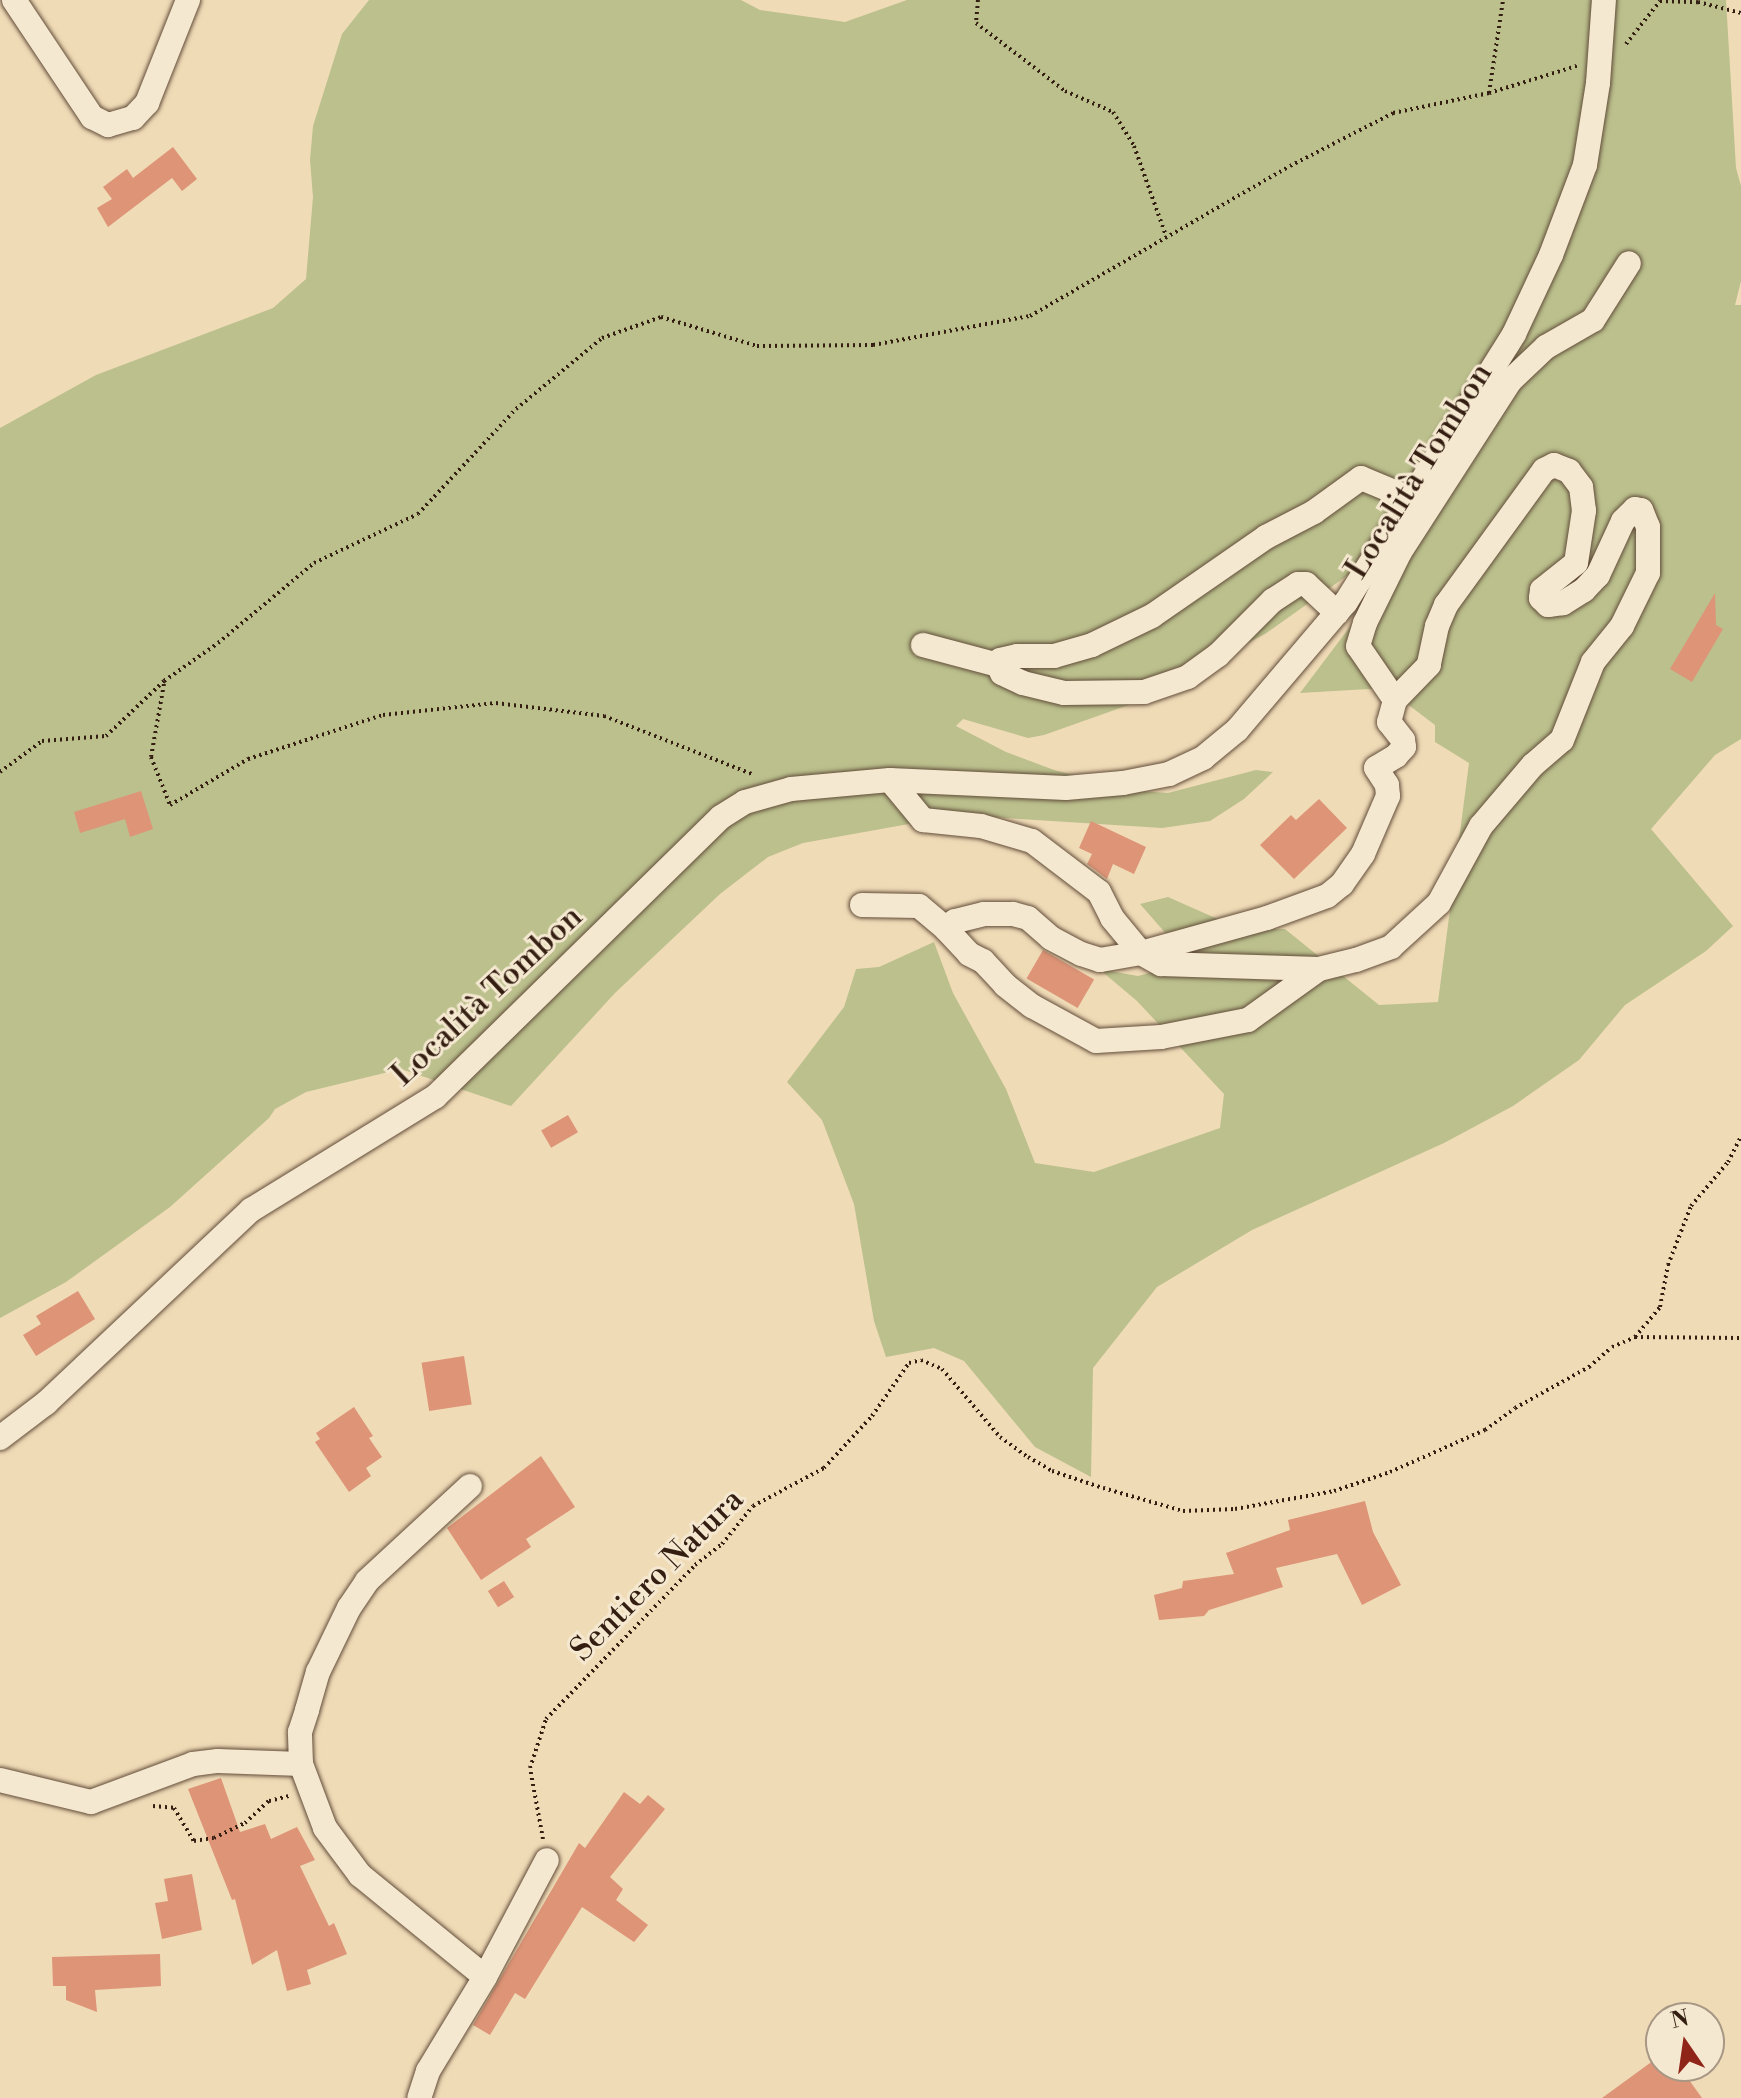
<!DOCTYPE html>
<meta charset="utf-8">
<style>
body{margin:0}
#map{position:relative;width:1741px;height:2098px;overflow:hidden;background:#f0dbb7;font-family:"Libre Bodoni",serif}
div>[style]{position:absolute}
[style*='--x']{left:calc(var(--x)*1px);top:calc(var(--y)*1px);width:calc(var(--w)*1px);rotate:calc(var(--a)*1deg)}
.green>*{inset:0;background:#bbc08d}
.building>*{inset:0;background:#dd9477;transform-origin:0 0}
.path>*{height:4px;margin-top:-2px;transform-origin:0;background:repeating-linear-gradient(90deg,#331e11 0 2px,transparent 0 6px)}
.roads{filter:drop-shadow(0 0 2px #624d3a) drop-shadow(0 0 2px #624d3a)}
.minor>*{height:24px;margin:-12px;padding:0 12px;transform-origin:12px;border-radius:12px;background:#f5e8d0}
span{translate:-50% -50%;white-space:nowrap;text-align:center;line-height:1.15;-webkit-text-stroke:6px #f5e8d0;paint-order:stroke}
.street-label{font-size:32px;color:#331e11}
.north{position:absolute;left:1645px;top:2002px;width:80px;height:80px;box-sizing:border-box;background:#f5e8d0;border:2px solid #a79784;border-radius:50%;rotate:347deg;font-size:22px;font-weight:700;line-height:32px;text-align:center;color:#331e11}
.north::after{content:'';display:block;margin:auto;width:28px;height:36px;background:#8f2418;clip-path:polygon(50% 0,100% 100%,50% 72%,0 100%)}
</style>
<div id="map">
<div class="green">
<div style="clip-path:polygon(369px 0,741px 0,760px 10px,845px 22px,907px 0,1726px 0,1736px 168px,1741px 186px,1741px 281px,1735px 305px,1741px 305px,1741px 739px,1715px 755px,1651px 829px,1733px 926px,1706px 951px,1625px 1005px,1579px 1060px,1513px 1106px,1444px 1143px,1252px 1230px,1157px 1287px,1093px 1368px,1091px 1477px,1035px 1447px,964px 1361px,934px 1348px,886px 1357px,874px 1321px,854px 1204px,822px 1120px,787px 1082px,844px 1007px,856px 969px,879px 967px,934px 942px,953px 993px,1006px 1089px,1035px 1163px,1094px 1172px,1220px 1128px,1224px 1094px,1137px 1001px,1099px 969px,1138px 976px,1178px 965px,1189px 954px,1189px 947px,1175px 944px,1140px 904px,1168px 897px,1238px 928px,1285px 929px,1379px 1005px,1438px 1002px,1469px 763px,1435px 742px,1435px 725px,1386px 688px,1300px 693px,1401px 559px,1400px 538px,1265px 634px,1137px 702px,1044px 735px,1028px 738px,963px 719px,956px 726px,1006px 752px,1054px 770px,1140px 791px,1168px 793px,1256px 770px,1273px 772px,1244px 799px,1210px 821px,1162px 828px,959px 815px,803px 843px,768px 857px,720px 894px,615px 993px,511px 1106px,401px 1069px,306px 1092px,275px 1109px,269px 1118px,170px 1207px,66px 1282px,0 1318px,0 428px,96px 375px,273px 308px,306px 279px,313px 197px,310px 160px,313px 126px,342px 34px)"></div>
</div>
<div class="building">
<div style="clip-path:polygon(173px 147px,197px 179px,182px 191px,172px 178px,108px 227px,97px 208px,112px 199px,103px 187px,127px 169px,133px 178px)"></div>
<div style="clip-path:polygon(1715px 593px,1716px 625px,1723px 629px,1692px 682px,1670px 669px)"></div>
<div style="clip-path:polygon(141px 791px,153px 829px,130px 837px,125px 819px,80px 833px,74px 812px)"></div>
<div style="clip-path:polygon(1319px 799px,1347px 828px,1294px 879px,1260px 845px,1291px 815px,1296px 820px)"></div>
<div style="clip-path:polygon(1091px 821px,1146px 847px,1134px 874px,1113px 864px,1107px 879px,1087px 864px,1092px 854px,1079px 848px)"></div>
<div style="left:1043px;top:950px;width:59px;height:33px;rotate:30deg"></div>
<div style="left:568px;top:1115px;width:20px;height:31px;rotate:60deg"></div>
<div style="clip-path:polygon(78px 1291px,95px 1319px,36px 1356px,23px 1335px,41px 1324px,36px 1316px)"></div>
<div style="left:464px;top:1356px;width:49px;height:43px;rotate:81deg"></div>
<div style="clip-path:polygon(354px 1407px,373px 1436px,369px 1438px,382px 1457px,366px 1468px,371px 1476px,349px 1492px,315px 1442px,320px 1439px,316px 1433px)"></div>
<div style="clip-path:polygon(541px 1456px,575px 1507px,526px 1539px,531px 1547px,481px 1580px,447px 1528px)"></div>
<div style="clip-path:polygon(1365px 1501px,1373px 1532px,1401px 1585px,1362px 1605px,1337px 1554px,1276px 1568px,1283px 1587px,1209px 1610px,1204px 1616px,1159px 1620px,1154px 1595px,1182px 1588px,1183px 1581px,1234px 1574px,1226px 1553px,1290px 1530px,1288px 1520px)"></div>
<div style="left:504px;top:1581px;width:19px;height:19px;rotate:58deg"></div>
<div style="clip-path:polygon(221px 1778px,240px 1832px,265px 1824px,271px 1839px,297px 1827px,315px 1860px,300px 1866px,329px 1926px,334px 1923px,347px 1954px,307px 1970px,311px 1984px,287px 1991px,277px 1950px,252px 1965px,235px 1899px,232px 1900px,188px 1789px)"></div>
<div style="clip-path:polygon(624px 1792px,640px 1804px,648px 1795px,665px 1809px,610px 1877px,623px 1889px,616px 1900px,648px 1925px,634px 1942px,582px 1907px,525px 1999px,515px 1993px,490px 2035px,473px 2025px,579px 1843px,585px 1848px)"></div>
<div style="clip-path:polygon(192px 1874px,202px 1930px,162px 1939px,155px 1903px,168px 1901px,164px 1879px)"></div>
<div style="clip-path:polygon(160px 1954px,161px 1986px,95px 1990px,97px 2012px,66px 2000px,66px 1986px,53px 1986px,52px 1957px)"></div>
<div style="clip-path:polygon(1661px 2055px,1661px 2066px,1679px 2066px,1702px 2098px,1602px 2098px)"></div>
</div>
<div class="path">
<div style="--x:978;--y:0;--w:23;--a:95"></div>
<div style="--x:976;--y:23;--w:112;--a:37.4"></div>
<div style="--x:1065;--y:91;--w:52;--a:23.6"></div>
<div style="--x:1113;--y:112;--w:40;--a:58"></div>
<div style="--x:1134;--y:146;--w:96;--a:70.4"></div>
<div style="--x:1626;--y:44;--w:55;--a:-51.7"></div>
<div style="--x:1660;--y:1;--w:38;--a:2"></div>
<div style="--x:1698;--y:2;--w:44;--a:14.3"></div>
<div style="--x:1489;--y:93;--w:94;--a:-81.4"></div>
<div style="--x:164;--y:684;--w:74;--a:100.1"></div>
<div style="--x:151;--y:757;--w:52;--a:68.4"></div>
<div style="--x:170;--y:805;--w:91;--a:-30.5"></div>
<div style="--x:248;--y:759;--w:142;--a:-18.1"></div>
<div style="--x:383;--y:715;--w:114;--a:-6.1"></div>
<div style="--x:496;--y:703;--w:109;--a:6.9"></div>
<div style="--x:604;--y:716;--w:159;--a:21.4"></div>
<div style="--x:0;--y:772;--w:52;--a:-36.4"></div>
<div style="--x:42;--y:741;--w:64;--a:-4.5"></div>
<div style="--x:106;--y:736;--w:80;--a:-43.5"></div>
<div style="--x:164;--y:681;--w:66;--a:-35.1"></div>
<div style="--x:218;--y:643;--w:125;--a:-39.8"></div>
<div style="--x:314;--y:563;--w:115;--a:-25.2"></div>
<div style="--x:418;--y:514;--w:144;--a:-47"></div>
<div style="--x:516;--y:409;--w:112;--a:-39.5"></div>
<div style="--x:602;--y:338;--w:63;--a:-19.6"></div>
<div style="--x:661;--y:317;--w:100;--a:16.8"></div>
<div style="--x:757;--y:346;--w:116;--a:-0.5"></div>
<div style="--x:873;--y:345;--w:160;--a:-10.5"></div>
<div style="--x:1030;--y:316;--w:300;--a:-30"></div>
<div style="--x:1290;--y:166;--w:116;--a:-27.2"></div>
<div style="--x:1393;--y:113;--w:98;--a:-11.8"></div>
<div style="--x:1489;--y:93;--w:92;--a:-17.1"></div>
<div style="--x:1635;--y:1337;--w:106;--a:0.5"></div>
<div style="--x:153;--y:1806;--w:21;--a:5"></div>
<div style="--x:174;--y:1808;--w:39;--a:59"></div>
<div style="--x:194;--y:1841;--w:20;--a:-9"></div>
<div style="--x:214;--y:1838;--w:34;--a:-26"></div>
<div style="--x:245;--y:1823;--w:33;--a:-43"></div>
<div style="--x:269;--y:1801;--w:21;--a:-14"></div>
<div style="--x:543;--y:1839;--w:72;--a:-100.4"></div>
<div style="--x:530;--y:1768;--w:52;--a:-71.9"></div>
<div style="--x:546;--y:1719;--w:214;--a:-45.9"></div>
<div style="--x:695;--y:1565;--w:34;--a:-38"></div>
<div style="--x:722;--y:1544;--w:49;--a:-50.8"></div>
<div style="--x:753;--y:1506;--w:81;--a:-28.2"></div>
<div style="--x:824;--y:1468;--w:71;--a:-47.3"></div>
<div style="--x:872;--y:1416;--w:65;--a:-55.1"></div>
<div style="--x:909;--y:1363;--w:12;--a:-14"></div>
<div style="--x:921;--y:1360;--w:23;--a:23"></div>
<div style="--x:942;--y:1369;--w:89;--a:49.5"></div>
<div style="--x:1000;--y:1437;--w:34;--a:36"></div>
<div style="--x:1028;--y:1457;--w:28;--a:30"></div>
<div style="--x:1052;--y:1471;--w:54;--a:18.4"></div>
<div style="--x:1103;--y:1488;--w:83;--a:16"></div>
<div style="--x:1183;--y:1511;--w:52;--a:-2.2"></div>
<div style="--x:1235;--y:1509;--w:101;--a:-10.3"></div>
<div style="--x:1334;--y:1491;--w:59;--a:-18.7"></div>
<div style="--x:1390;--y:1472;--w:104;--a:-23.9"></div>
<div style="--x:1485;--y:1430;--w:37;--a:-36"></div>
<div style="--x:1515;--y:1408;--w:85;--a:-29"></div>
<div style="--x:1589;--y:1367;--w:30;--a:-41"></div>
<div style="--x:1612;--y:1347;--w:25;--a:-23"></div>
<div style="--x:1635;--y:1337;--w:39;--a:-50"></div>
<div style="--x:1660;--y:1307;--w:43;--a:-79.2"></div>
<div style="--x:1668;--y:1265;--w:63;--a:-68.7"></div>
<div style="--x:1691;--y:1206;--w:57;--a:-49.9"></div>
<div style="--x:1728;--y:1162;--w:28;--a:-63"></div>
</div>
<div class="roads">
<div class="minor">
<div style="--x:14;--y:0;--w:141;--a:56.3"></div>
<div style="--x:92;--y:117;--w:18;--a:27"></div>
<div style="--x:108;--y:125;--w:26;--a:-16"></div>
<div style="--x:133;--y:118;--w:21;--a:-47"></div>
<div style="--x:147;--y:103;--w:111;--a:-68.3"></div>
<div style="--x:1337;--y:613;--w:42;--a:-136.9"></div>
<div style="--x:1306;--y:584;--w:8;--a:180"></div>
<div style="--x:1298;--y:584;--w:30;--a:147"></div>
<div style="--x:1273;--y:600;--w:78;--a:135"></div>
<div style="--x:1218;--y:655;--w:37;--a:144"></div>
<div style="--x:1188;--y:677;--w:46;--a:161.2"></div>
<div style="--x:1144;--y:692;--w:80;--a:179.3"></div>
<div style="--x:1064;--y:693;--w:42;--a:-166.3"></div>
<div style="--x:1023;--y:683;--w:23;--a:-155"></div>
<div style="--x:1002;--y:673;--w:9;--a:-117"></div>
<div style="--x:998;--y:665;--w:5;--a:-68"></div>
<div style="--x:1000;--y:660;--w:17;--a:-13"></div>
<div style="--x:1017;--y:656;--w:37;--a:0"></div>
<div style="--x:1054;--y:656;--w:40;--a:-16"></div>
<div style="--x:1092;--y:645;--w:67;--a:-25.8"></div>
<div style="--x:1152;--y:616;--w:139;--a:-34.7"></div>
<div style="--x:1266;--y:537;--w:54;--a:-27.5"></div>
<div style="--x:1314;--y:512;--w:58;--a:-35.9"></div>
<div style="--x:1361;--y:478;--w:52;--a:22.6"></div>
<div style="--x:923;--y:645;--w:78;--a:14.9"></div>
<div style="--x:1395;--y:700;--w:65;--a:-124.4"></div>
<div style="--x:1358;--y:646;--w:24;--a:-73"></div>
<div style="--x:1365;--y:623;--w:79;--a:-63.8"></div>
<div style="--x:1400;--y:552;--w:203;--a:-57.2"></div>
<div style="--x:1510;--y:381;--w:50;--a:-43.4"></div>
<div style="--x:1546;--y:347;--w:54;--a:-29.9"></div>
<div style="--x:1593;--y:320;--w:67;--a:-57.7"></div>
<div style="--x:890;--y:780;--w:52;--a:50.5"></div>
<div style="--x:923;--y:820;--w:58;--a:5.9"></div>
<div style="--x:981;--y:826;--w:53;--a:16.4"></div>
<div style="--x:1032;--y:841;--w:84;--a:37.3"></div>
<div style="--x:1099;--y:892;--w:29;--a:63"></div>
<div style="--x:1112;--y:918;--w:45;--a:50.4"></div>
<div style="--x:1141;--y:953;--w:23;--a:29"></div>
<div style="--x:1161;--y:964;--w:158;--a:1.8"></div>
<div style="--x:1319;--y:969;--w:38;--a:-14"></div>
<div style="--x:1356;--y:960;--w:37;--a:-20"></div>
<div style="--x:1391;--y:947;--w:65;--a:-42.5"></div>
<div style="--x:1439;--y:903;--w:88;--a:-61.4"></div>
<div style="--x:1481;--y:826;--w:80;--a:-49.6"></div>
<div style="--x:1533;--y:765;--w:38;--a:-41"></div>
<div style="--x:1562;--y:740;--w:84;--a:-68.3"></div>
<div style="--x:1593;--y:662;--w:46;--a:-51.1"></div>
<div style="--x:1622;--y:626;--w:59;--a:-63.9"></div>
<div style="--x:1648;--y:573;--w:46;--a:-90"></div>
<div style="--x:1648;--y:527;--w:18;--a:-112"></div>
<div style="--x:1641;--y:510;--w:6;--a:-171"></div>
<div style="--x:1635;--y:509;--w:17;--a:135"></div>
<div style="--x:1623;--y:521;--w:60;--a:114.8"></div>
<div style="--x:1598;--y:575;--w:21;--a:133"></div>
<div style="--x:1584;--y:590;--w:25;--a:148"></div>
<div style="--x:1563;--y:603;--w:15;--a:172"></div>
<div style="--x:1548;--y:605;--w:10;--a:-135"></div>
<div style="--x:1541;--y:598;--w:8;--a:-83"></div>
<div style="--x:1542;--y:590;--w:43;--a:-38.5"></div>
<div style="--x:1576;--y:563;--w:53;--a:-81.3"></div>
<div style="--x:1584;--y:511;--w:24;--a:-97"></div>
<div style="--x:1581;--y:487;--w:20;--a:-127"></div>
<div style="--x:1569;--y:471;--w:16;--a:-158"></div>
<div style="--x:1554;--y:465;--w:11;--a:153"></div>
<div style="--x:1544;--y:470;--w:167;--a:126"></div>
<div style="--x:1446;--y:605;--w:23;--a:113"></div>
<div style="--x:1437;--y:626;--w:40;--a:102"></div>
<div style="--x:1429;--y:665;--w:49;--a:134.2"></div>
<div style="--x:1395;--y:700;--w:23;--a:105"></div>
<div style="--x:1389;--y:722;--w:23;--a:52"></div>
<div style="--x:1403;--y:740;--w:7;--a:82"></div>
<div style="--x:1404;--y:747;--w:12;--a:132"></div>
<div style="--x:1396;--y:756;--w:23;--a:149"></div>
<div style="--x:1376;--y:768;--w:20;--a:57"></div>
<div style="--x:1387;--y:785;--w:11;--a:85"></div>
<div style="--x:1388;--y:796;--w:63;--a:113.3"></div>
<div style="--x:1363;--y:854;--w:37;--a:125"></div>
<div style="--x:1342;--y:884;--w:19;--a:141"></div>
<div style="--x:1327;--y:896;--w:64;--a:159.9"></div>
<div style="--x:1267;--y:918;--w:131;--a:164.5"></div>
<div style="--x:1141;--y:953;--w:42;--a:170.3"></div>
<div style="--x:1100;--y:960;--w:20;--a:-162"></div>
<div style="--x:1081;--y:954;--w:34;--a:-152"></div>
<div style="--x:1051;--y:938;--w:30;--a:-139"></div>
<div style="--x:1028;--y:918;--w:16;--a:-165"></div>
<div style="--x:1013;--y:914;--w:29;--a:180"></div>
<div style="--x:984;--y:914;--w:30;--a:166"></div>
<div style="--x:955;--y:921;--w:12;--a:138"></div>
<div style="--x:946;--y:929;--w:34;--a:47"></div>
<div style="--x:969;--y:954;--w:16;--a:27"></div>
<div style="--x:983;--y:961;--w:33;--a:47"></div>
<div style="--x:1005;--y:985;--w:34;--a:38"></div>
<div style="--x:1032;--y:1006;--w:73;--a:28.7"></div>
<div style="--x:1096;--y:1041;--w:65;--a:-3.5"></div>
<div style="--x:1161;--y:1037;--w:89;--a:-11.1"></div>
<div style="--x:1248;--y:1020;--w:87;--a:-35.7"></div>
<div style="--x:862;--y:905;--w:57;--a:1"></div>
<div style="--x:919;--y:906;--w:35;--a:40"></div>
<div style="--x:0;--y:1438;--w:58;--a:-37.3"></div>
<div style="--x:46;--y:1403;--w:282;--a:-43.3"></div>
<div style="--x:251;--y:1210;--w:216;--a:-31.6"></div>
<div style="--x:435;--y:1097;--w:400;--a:-44.4"></div>
<div style="--x:721;--y:817;--w:28;--a:-32"></div>
<div style="--x:745;--y:802;--w:48;--a:-15.8"></div>
<div style="--x:791;--y:789;--w:99;--a:-5.2"></div>
<div style="--x:890;--y:780;--w:176;--a:2.6"></div>
<div style="--x:1066;--y:788;--w:57;--a:-5"></div>
<div style="--x:1123;--y:783;--w:47;--a:-11.1"></div>
<div style="--x:1169;--y:774;--w:38;--a:-25"></div>
<div style="--x:1203;--y:758;--w:44;--a:-39.5"></div>
<div style="--x:1237;--y:730;--w:168;--a:-49.6"></div>
<div style="--x:1346;--y:602;--w:316;--a:-57.9"></div>
<div style="--x:1514;--y:334;--w:87;--a:-64.9"></div>
<div style="--x:1551;--y:255;--w:96;--a:-69.3"></div>
<div style="--x:1585;--y:165;--w:83;--a:-81"></div>
<div style="--x:1598;--y:83;--w:83;--a:-85.9"></div>
<div style="--x:301;--y:1764;--w:32;--a:-92"></div>
<div style="--x:300;--y:1732;--w:23;--a:-72"></div>
<div style="--x:307;--y:1710;--w:40;--a:-74"></div>
<div style="--x:318;--y:1672;--w:71;--a:-64.2"></div>
<div style="--x:349;--y:1608;--w:32;--a:-56"></div>
<div style="--x:367;--y:1581;--w:140;--a:-42.7"></div>
<div style="--x:0;--y:1780;--w:94;--a:13.6"></div>
<div style="--x:91;--y:1802;--w:109;--a:-20.4"></div>
<div style="--x:193;--y:1764;--w:25;--a:-7"></div>
<div style="--x:218;--y:1761;--w:83;--a:2.1"></div>
<div style="--x:301;--y:1764;--w:68;--a:69.4"></div>
<div style="--x:325;--y:1828;--w:59;--a:53.3"></div>
<div style="--x:360;--y:1875;--w:161;--a:39.2"></div>
<div style="--x:485;--y:1977;--w:110;--a:121.2"></div>
<div style="--x:428;--y:2071;--w:28;--a:108"></div>
<div style="--x:485;--y:1977;--w:132;--a:-62.1"></div>
</div>
</div>
<div class="street-label">
<span style="left:1419px;top:471px;rotate:-58deg">Località Tombon</span>
<span style="left:487px;top:996px;rotate:-43deg">Località Tombon</span>
<span style="left:657px;top:1575px;rotate:-45deg">Sentiero Natura</span>
</div>
<div class="north">N</div>
</div>
